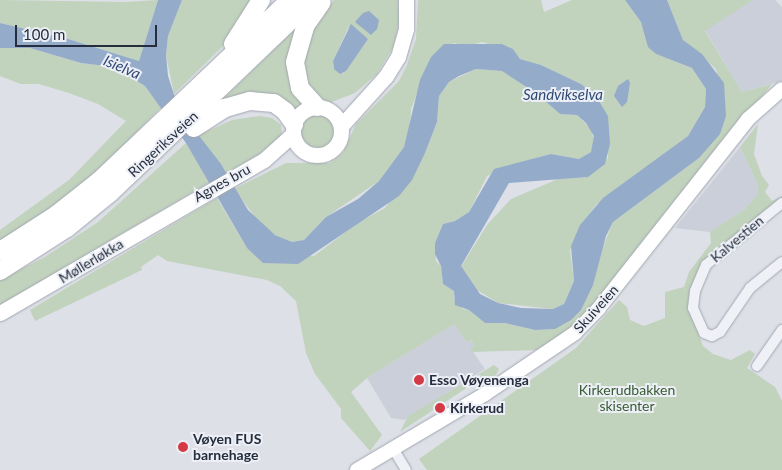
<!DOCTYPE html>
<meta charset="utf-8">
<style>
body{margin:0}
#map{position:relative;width:782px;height:470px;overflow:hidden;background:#dde0e7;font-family:Lato,sans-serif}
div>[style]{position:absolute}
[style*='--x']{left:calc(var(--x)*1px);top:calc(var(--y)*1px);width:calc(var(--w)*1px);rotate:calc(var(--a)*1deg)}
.built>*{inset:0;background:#cacfd9}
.green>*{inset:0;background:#c1d2bd}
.round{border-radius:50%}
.water>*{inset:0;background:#95abca}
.roads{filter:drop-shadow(0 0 1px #a2a7b1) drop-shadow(0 0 1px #a2a7b1)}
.street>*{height:10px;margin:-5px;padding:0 5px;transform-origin:5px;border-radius:5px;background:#eff1f6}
.secondary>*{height:14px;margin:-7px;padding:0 7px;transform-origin:7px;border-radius:7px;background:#fff}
.primary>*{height:15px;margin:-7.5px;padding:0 7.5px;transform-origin:7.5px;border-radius:7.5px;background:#fff}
.primary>.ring{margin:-7.5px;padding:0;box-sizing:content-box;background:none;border:15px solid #fff;border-radius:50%}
.highway>*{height:18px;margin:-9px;padding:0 9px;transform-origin:9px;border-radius:9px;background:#fff}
.dots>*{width:14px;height:14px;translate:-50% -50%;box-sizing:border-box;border:2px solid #eceff5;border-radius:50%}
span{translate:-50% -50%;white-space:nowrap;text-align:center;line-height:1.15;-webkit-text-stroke:4px #eceff5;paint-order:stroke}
.street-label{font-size:14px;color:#252d3e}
.poi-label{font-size:14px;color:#252d3e;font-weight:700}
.left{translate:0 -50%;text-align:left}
.park-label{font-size:14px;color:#375b32}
.water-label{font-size:15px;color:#2e4874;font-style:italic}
.scale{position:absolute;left:15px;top:25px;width:142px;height:22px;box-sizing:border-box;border:2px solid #252d3e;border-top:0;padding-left:6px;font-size:15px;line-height:18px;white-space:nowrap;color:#252d3e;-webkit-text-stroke:4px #eceff5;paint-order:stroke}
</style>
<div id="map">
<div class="built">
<div style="clip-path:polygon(753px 0,775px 0,782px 7px,782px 81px,742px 92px,705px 30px)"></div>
<div style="clip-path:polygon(740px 147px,758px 185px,757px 195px,745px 209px,710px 232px,675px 228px)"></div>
<div style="clip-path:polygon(454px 324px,466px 342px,470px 339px,474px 346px,471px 349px,485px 369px,404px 420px,391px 418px,367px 378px)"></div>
</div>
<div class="green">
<div style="clip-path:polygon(0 0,125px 2px,158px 0,139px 61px,65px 38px,0 23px)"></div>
<div style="clip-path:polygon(182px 0,255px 0,228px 41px,174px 94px,166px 55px,168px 36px)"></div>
<div style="clip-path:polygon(evenodd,334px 0,398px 0,399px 22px,394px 46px,377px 74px,355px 93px,329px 103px,311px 94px,302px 68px,313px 27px,334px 0,348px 28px,368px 39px,344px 73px,333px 67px,333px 61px,348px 28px)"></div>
<div style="clip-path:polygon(418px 0,541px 0,544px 12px,572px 0,625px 0,641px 22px,649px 47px,656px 54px,692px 68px,706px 89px,705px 107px,688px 136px,597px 204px,580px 226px,570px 250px,574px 281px,564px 304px,553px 309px,498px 303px,474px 288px,461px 267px,487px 225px,511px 199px,558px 179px,588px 177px,608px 158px,608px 116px,581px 84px,541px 65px,520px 59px,513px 49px,502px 44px,495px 46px,482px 42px,467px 46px,454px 43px,431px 57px,411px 109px,410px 131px,404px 147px,379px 181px,326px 217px,304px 240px,292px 242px,275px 235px,258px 221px,234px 189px,286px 163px,330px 163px,343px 153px,356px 124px,399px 81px,407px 65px,416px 39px)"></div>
<div style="clip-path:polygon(667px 0,753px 0,705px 31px,742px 92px,772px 84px,602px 295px,565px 334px,536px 350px,473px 352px,470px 349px,474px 346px,471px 340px,466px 342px,454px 324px,367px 378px,351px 392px,382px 435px,370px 451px,341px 418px,341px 409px,315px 374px,306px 353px,296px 301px,280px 286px,267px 280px,167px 261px,158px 255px,141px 267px,142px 270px,35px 321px,30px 310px,217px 198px,247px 248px,314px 256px,359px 222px,385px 208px,425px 153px,437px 122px,439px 96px,449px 82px,476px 69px,502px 71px,537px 94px,560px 114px,577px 115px,591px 129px,595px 142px,591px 152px,579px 159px,551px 154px,505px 167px,487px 176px,469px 212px,455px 221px,443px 224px,435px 243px,436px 261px,441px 266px,443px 284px,454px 291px,454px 299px,463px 309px,469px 310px,485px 323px,505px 323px,535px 330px,555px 329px,601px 252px,613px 222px,699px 158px,726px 116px,716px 69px,683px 40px)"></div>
<div style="clip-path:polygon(302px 22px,293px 86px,304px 105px,294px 112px,220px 102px)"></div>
<div style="clip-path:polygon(0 48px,30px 48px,81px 63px,115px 67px,145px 86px,161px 107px,93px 177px,0 243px,0 230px,69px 180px,126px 121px,98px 104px,69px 93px,39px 84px,21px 84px,0 76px)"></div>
<div class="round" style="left:300px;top:115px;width:34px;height:34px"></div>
<div style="clip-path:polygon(260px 116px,272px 118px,281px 125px,282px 135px,257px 156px,225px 173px,197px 136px,232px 120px)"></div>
<div style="clip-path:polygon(758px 124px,754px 154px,762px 176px,769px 185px,765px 192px,772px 201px,782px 196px,782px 201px,713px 254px,691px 314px,703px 346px,713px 354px,731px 360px,750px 350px,755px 354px,747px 368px,775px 387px,782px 401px,782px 470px,427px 470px,419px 459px,576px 348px,619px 300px,627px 307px,630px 320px,644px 326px,665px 318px,665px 292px,684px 287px,689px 272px,711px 243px,710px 232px,745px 209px,757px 195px,758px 185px,740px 147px)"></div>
<div style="clip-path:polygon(186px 143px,210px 182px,0 305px,0 280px,45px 257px,98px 222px)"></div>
<div style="clip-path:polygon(494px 365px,499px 369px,496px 375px,468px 387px,400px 432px,408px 416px)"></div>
</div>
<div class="water">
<div style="clip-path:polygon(158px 0,182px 0,168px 36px,166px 55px,168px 76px,179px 110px,221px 164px,248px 210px,275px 235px,292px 242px,304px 240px,326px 217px,358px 199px,379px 181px,404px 147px,420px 80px,431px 57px,444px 44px,502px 44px,513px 49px,520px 59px,541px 65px,581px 84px,597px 98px,608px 116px,610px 144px,605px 164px,588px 177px,509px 183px,461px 266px,480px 294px,498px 303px,521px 308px,553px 309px,564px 304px,574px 281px,571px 246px,580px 225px,603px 198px,688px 136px,705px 107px,706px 89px,692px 68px,656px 54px,648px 47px,641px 22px,625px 0,667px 0,683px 40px,702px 54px,724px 83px,726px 116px,720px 134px,699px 158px,613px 222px,606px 236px,593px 285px,581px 310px,571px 320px,555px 329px,535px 330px,505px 323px,485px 323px,469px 310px,455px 305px,454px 291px,443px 284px,441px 266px,435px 254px,435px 243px,443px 224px,455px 221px,469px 212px,494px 169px,551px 154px,579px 159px,591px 152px,594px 136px,586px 123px,577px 115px,560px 114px,537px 94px,502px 71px,476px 69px,459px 76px,449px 82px,439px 96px,437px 122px,425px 153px,412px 180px,399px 196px,298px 264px,263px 263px,247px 248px,186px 143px,145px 86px,114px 67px,81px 63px,30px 48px,0 48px,0 23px,65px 38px,139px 61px)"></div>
<div style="clip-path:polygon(369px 11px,379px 20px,377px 29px,371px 35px,355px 22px,363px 13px)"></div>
<div style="clip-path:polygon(351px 24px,368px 39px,346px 71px,340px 74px,334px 69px,333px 61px)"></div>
<div style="clip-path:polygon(628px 79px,630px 83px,627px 102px,622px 107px,614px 96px,618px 86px)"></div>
</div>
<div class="roads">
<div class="street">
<div style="--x:782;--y:203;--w:98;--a:140.8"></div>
<div style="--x:706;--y:265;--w:28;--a:113"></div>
<div style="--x:695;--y:291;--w:17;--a:97"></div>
<div style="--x:693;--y:308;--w:27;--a:66"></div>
<div style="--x:704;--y:333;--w:9;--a:21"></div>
<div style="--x:712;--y:336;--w:9;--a:-27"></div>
<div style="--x:720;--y:332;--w:53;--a:-55.7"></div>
<div style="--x:750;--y:288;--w:41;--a:-39.1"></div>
<div style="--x:757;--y:366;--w:44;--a:-55.2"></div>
<div style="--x:394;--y:450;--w:23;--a:59"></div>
</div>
<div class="secondary">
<div style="--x:357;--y:470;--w:149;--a:-30.7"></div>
<div style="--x:485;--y:394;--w:109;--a:-34.1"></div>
<div style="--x:575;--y:333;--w:35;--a:-46"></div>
<div style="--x:599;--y:308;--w:241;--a:-51.7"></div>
<div style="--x:748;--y:119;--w:45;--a:-41.4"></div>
</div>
<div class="primary">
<div class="ring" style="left:293px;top:107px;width:33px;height:33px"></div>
<div style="--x:341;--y:126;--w:67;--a:-48"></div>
<div style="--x:386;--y:76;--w:22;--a:-58"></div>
<div style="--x:398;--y:57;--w:29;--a:-74"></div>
<div style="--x:406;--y:29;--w:29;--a:-90"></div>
<div style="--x:0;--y:313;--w:305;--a:-30.1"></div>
<div style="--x:264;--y:160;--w:39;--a:-42"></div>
</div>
<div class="highway">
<div style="--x:233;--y:44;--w:52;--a:-57.5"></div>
<div style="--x:317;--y:107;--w:25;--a:-132"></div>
<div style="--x:300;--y:88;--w:26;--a:-101"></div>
<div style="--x:295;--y:62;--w:37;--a:-74"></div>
<div style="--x:305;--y:26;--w:29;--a:-55"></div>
<div style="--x:194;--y:128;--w:37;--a:-33"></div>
<div style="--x:225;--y:108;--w:26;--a:-16"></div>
<div style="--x:250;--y:101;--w:24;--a:5"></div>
<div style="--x:274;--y:103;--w:14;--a:36"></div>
<div style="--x:285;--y:111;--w:16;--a:55"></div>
<div style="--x:0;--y:251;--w:67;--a:-32.7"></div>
<div style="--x:56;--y:215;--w:55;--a:-38.3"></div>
<div style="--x:99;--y:181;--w:263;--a:-43.5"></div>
<div style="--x:0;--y:271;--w:80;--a:-32.7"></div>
<div style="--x:67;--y:228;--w:55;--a:-39.1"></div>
<div style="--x:110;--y:193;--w:279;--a:-43.7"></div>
</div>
</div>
<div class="dots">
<div style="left:419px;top:380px;background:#d43a46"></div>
<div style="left:440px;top:408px;background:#d43a46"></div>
<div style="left:183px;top:447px;background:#d43a46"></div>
</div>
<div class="street-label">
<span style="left:163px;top:144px;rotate:-43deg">Ringeriksveien</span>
<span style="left:222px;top:183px;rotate:-29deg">Agnes bru</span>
<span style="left:737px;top:239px;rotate:-40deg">Kalvestien</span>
<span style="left:91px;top:261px;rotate:-31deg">Møllerløkka</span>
<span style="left:596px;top:309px;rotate:-48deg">Skuiveien</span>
</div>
<div class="poi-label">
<span class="left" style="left:429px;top:380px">Esso Vøyenenga</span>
<span class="left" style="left:450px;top:408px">Kirkerud</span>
<span class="left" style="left:193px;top:447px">Vøyen FUS<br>barnehage</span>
</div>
<div class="park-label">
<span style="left:627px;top:398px">Kirkerudbakken<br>skisenter</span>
</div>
<div class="water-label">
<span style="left:122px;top:67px;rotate:23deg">Isielva</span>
<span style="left:563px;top:95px">Sandvikselva</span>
</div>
<div class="scale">100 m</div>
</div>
